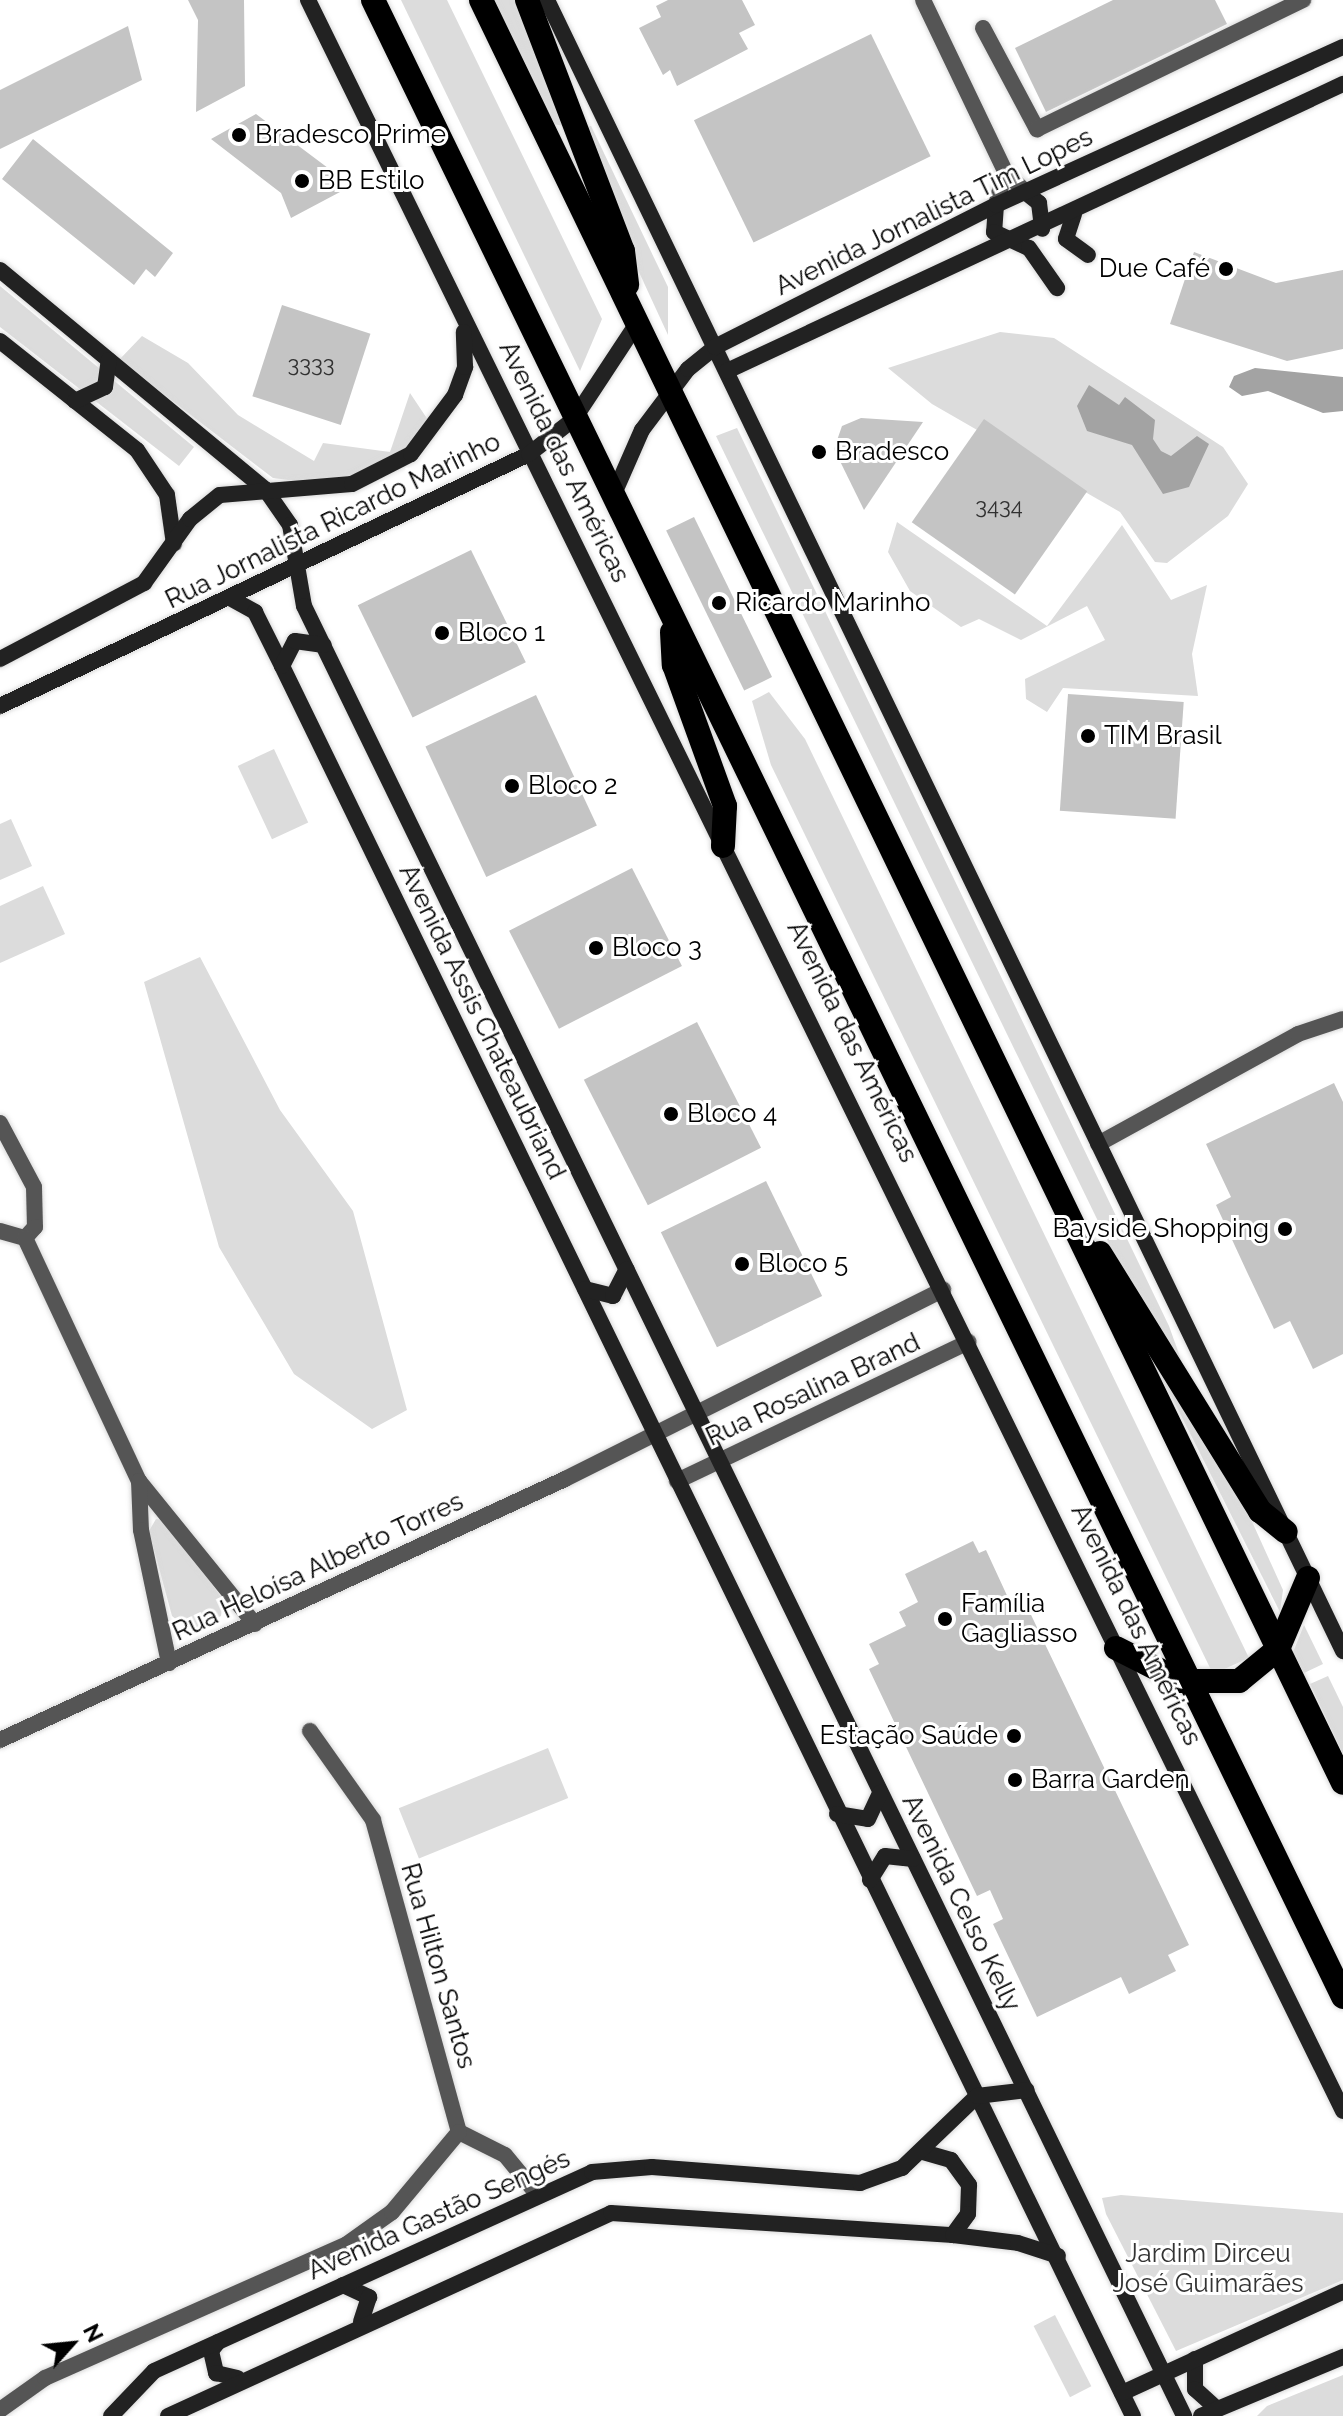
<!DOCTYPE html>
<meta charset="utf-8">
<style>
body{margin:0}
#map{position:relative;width:1343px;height:2416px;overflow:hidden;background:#fff;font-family:Raleway,sans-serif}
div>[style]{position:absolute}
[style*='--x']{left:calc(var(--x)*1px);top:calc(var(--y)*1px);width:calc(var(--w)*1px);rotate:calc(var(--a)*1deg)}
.green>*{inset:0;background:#dcdcdc;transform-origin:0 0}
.water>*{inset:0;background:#a3a3a3}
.building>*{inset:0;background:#c4c4c4;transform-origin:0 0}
.roads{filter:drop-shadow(0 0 2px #dbdbdb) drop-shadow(0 0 2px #dbdbdb)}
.street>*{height:16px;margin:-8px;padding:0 8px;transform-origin:8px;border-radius:8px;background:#555}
.secondary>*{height:16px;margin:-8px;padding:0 8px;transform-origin:8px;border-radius:8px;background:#222}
.highway>*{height:24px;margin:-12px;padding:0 12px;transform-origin:12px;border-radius:12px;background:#000}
.dots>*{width:22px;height:22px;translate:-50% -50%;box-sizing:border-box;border:4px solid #fff;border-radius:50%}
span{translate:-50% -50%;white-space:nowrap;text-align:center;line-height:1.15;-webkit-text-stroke:6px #fff;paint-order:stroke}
.number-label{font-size:22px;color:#313131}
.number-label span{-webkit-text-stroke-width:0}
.poi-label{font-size:26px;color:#000}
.left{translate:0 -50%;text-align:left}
.right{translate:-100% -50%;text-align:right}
.street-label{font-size:26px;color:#000}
.park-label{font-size:26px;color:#333}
.north{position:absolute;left:32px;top:2304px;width:80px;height:80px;-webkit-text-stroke:6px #fff;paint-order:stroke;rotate:63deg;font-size:22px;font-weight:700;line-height:32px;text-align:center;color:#000}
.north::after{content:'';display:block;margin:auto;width:28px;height:36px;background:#000;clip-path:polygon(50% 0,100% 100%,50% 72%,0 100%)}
</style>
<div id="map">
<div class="green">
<div style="clip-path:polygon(401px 0,447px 0,602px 319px,580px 371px)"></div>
<div style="clip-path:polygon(494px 0,516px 0,564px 126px,553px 124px)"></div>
<div style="clip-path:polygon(591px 126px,668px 287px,668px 335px,591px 168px,582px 128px)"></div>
<div style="clip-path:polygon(0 286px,194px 447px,179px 466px,0 327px)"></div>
<div style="clip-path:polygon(1000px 332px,1054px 338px,1223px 447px,1248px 484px,1228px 516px,1167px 563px,1155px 562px,1120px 512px,932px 404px,888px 368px)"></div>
<div style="clip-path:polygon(142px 336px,188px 363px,238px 415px,314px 461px,323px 443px,390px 452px,410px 393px,430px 423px,406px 451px,349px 477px,312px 483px,273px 478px,119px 360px)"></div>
<div style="clip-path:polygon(737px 428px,1169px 1326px,1190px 1385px,1151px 1330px,716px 436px)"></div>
<div style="clip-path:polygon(897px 522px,1047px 626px,1122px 525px,1171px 600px,1207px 585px,1192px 654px,1198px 696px,1063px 688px,1047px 712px,1026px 699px,1025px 679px,1105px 640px,1087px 606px,1021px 640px,979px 619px,961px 627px,910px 591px,888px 552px)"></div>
<div style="clip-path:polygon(769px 692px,805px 739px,1249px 1658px,1213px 1674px,771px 765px,752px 701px)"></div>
<div style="left:274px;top:749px;width:81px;height:40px;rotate:65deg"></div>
<div style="clip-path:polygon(11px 819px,32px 866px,0 880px,0 824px)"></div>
<div style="clip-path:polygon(43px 886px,65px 934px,0 963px,0 906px)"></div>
<div style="clip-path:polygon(200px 957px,280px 1110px,353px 1211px,407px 1410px,372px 1429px,294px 1374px,219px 1247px,144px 982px)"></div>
<div style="clip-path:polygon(1151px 1356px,1244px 1504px,1283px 1590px,1280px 1612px)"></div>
<div style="clip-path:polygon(156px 1519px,168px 1521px,223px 1600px,221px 1616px,191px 1632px,172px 1616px,149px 1531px)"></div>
<div style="clip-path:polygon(1304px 1625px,1323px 1664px,1304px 1673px,1293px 1652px)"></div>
<div style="clip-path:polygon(1328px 1676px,1343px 1707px,1343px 1754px,1310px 1684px)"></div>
<div style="left:548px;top:1748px;width:54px;height:161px;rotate:68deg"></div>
<div style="clip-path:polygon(1121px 2195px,1343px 2213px,1343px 2280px,1176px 2351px,1106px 2214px,1102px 2198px)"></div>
<div style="left:1055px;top:2315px;width:80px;height:24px;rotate:63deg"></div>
<div style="clip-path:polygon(1343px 2375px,1343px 2416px,1257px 2416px,1267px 2406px)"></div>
</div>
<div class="water">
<div style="clip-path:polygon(1255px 368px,1343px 377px,1343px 411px,1323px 413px,1268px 391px,1242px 396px,1229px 387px,1234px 376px)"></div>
<div style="clip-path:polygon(1089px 385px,1119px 405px,1125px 397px,1155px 420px,1153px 439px,1161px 451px,1171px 456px,1197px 436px,1209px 444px,1189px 487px,1163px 494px,1132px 445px,1087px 431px,1077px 406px)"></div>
</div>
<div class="building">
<div style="clip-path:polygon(188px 0,244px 0,245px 86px,196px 112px,198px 20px)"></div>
<div style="clip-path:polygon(668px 0,742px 0,755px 25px,739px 33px,748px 49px,677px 86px,670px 70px,663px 75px,639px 28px,661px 17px,656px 6px)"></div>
<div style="clip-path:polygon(1113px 0,1215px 0,1227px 24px,1046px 112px,1015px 48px)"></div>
<div style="clip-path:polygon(128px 26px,142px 80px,0 149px,0 90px)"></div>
<div style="left:871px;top:34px;width:136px;height:197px;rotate:64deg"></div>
<div style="clip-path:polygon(256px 114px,328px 168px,340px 192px,291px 218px,281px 193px,211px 139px)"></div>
<div style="clip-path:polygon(33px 139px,173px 253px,155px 277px,146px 269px,134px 285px,2px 179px)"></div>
<div style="clip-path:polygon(1194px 252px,1276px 283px,1343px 270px,1343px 349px,1287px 361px,1170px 324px)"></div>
<div style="left:282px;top:305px;width:93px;height:96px;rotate:18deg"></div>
<div style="clip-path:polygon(861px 418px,923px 422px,864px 510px,834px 449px,842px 426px)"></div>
<div style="left:984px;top:419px;width:126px;height:126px;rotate:35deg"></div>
<div style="left:694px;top:517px;width:178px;height:31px;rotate:64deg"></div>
<div style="left:471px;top:550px;width:125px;height:126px;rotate:64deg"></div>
<div style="left:1068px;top:694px;width:116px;height:117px;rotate:4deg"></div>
<div style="left:536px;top:695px;width:144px;height:122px;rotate:65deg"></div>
<div style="left:632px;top:868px;width:110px;height:138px;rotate:63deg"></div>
<div style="left:697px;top:1022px;width:141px;height:127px;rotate:63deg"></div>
<div style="clip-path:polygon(1334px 1083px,1343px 1102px,1343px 1354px,1313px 1369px,1290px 1321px,1274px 1329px,1247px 1272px,1216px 1205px,1231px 1197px,1206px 1144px)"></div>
<div style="left:766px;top:1181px;width:128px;height:117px;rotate:64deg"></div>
<div style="clip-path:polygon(973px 1541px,979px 1553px,986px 1550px,1010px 1602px,1022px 1596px,1189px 1945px,1168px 1955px,1176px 1971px,1129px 1994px,1121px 1977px,1037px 2017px,993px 1924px,1003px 1919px,990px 1890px,977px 1896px,869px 1669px,879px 1664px,869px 1644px,906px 1626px,899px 1612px,918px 1602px,905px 1574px)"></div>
</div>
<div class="roads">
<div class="street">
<div style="--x:923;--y:0;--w:190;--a:64.4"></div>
<div style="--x:1005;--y:171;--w:29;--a:46"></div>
<div style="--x:983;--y:28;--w:115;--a:61.9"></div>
<div style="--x:1037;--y:129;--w:296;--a:-25.9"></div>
<div style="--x:996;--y:205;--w:35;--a:-75"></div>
<div style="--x:0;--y:1123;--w:72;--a:62"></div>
<div style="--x:34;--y:1187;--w:40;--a:88.6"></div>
<div style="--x:35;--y:1227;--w:15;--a:132"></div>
<div style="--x:1098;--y:1144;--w:228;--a:-28.8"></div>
<div style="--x:1298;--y:1034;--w:47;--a:-18.4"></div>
<div style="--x:0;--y:1231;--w:26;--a:16"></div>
<div style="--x:25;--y:1238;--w:268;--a:64.9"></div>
<div style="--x:139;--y:1481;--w:184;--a:51"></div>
<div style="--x:139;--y:1481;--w:49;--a:87.7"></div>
<div style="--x:141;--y:1530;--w:136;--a:78.1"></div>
<div style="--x:677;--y:1481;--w:323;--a:-25.5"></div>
<div style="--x:310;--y:1731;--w:109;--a:54.7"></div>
<div style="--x:373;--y:1820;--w:324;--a:74.6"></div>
<div style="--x:459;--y:2132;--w:51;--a:26.6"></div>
<div style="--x:505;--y:2155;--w:50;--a:50.6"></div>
<div style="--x:0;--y:1740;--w:622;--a:-24.79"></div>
<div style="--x:565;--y:1479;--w:423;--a:-26.6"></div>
<div style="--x:0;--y:2410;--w:55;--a:-35.4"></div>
<div style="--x:45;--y:2378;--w:330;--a:-23.9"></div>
<div style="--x:347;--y:2244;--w:55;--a:-35.4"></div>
<div style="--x:392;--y:2212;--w:104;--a:-50.1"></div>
</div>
<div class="secondary">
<div style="--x:308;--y:0;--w:2351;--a:63.88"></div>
<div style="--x:547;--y:0;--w:1833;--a:64.26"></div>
<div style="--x:1025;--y:192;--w:18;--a:38"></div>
<div style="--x:1039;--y:203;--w:26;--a:83"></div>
<div style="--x:996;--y:205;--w:27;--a:94"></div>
<div style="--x:994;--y:232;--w:38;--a:25"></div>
<div style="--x:1029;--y:248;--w:49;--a:55"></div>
<div style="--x:1074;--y:214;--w:26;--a:108"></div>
<div style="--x:1066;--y:239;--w:27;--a:36"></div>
<div style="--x:0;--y:270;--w:344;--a:39.6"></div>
<div style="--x:265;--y:489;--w:44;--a:55.2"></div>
<div style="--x:290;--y:525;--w:82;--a:80.2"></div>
<div style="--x:304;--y:606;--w:2013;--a:64.07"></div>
<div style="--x:0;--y:341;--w:175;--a:38.5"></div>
<div style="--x:137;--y:450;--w:54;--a:56.3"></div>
<div style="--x:167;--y:495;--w:49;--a:81.9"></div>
<div style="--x:727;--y:371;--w:680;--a:-24.98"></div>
<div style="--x:75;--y:401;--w:33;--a:-25"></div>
<div style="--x:105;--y:387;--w:27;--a:-82"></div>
<div style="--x:613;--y:496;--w:72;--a:-66.3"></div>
<div style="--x:642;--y:430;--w:76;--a:-53"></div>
<div style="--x:688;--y:369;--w:35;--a:-39"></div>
<div style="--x:715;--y:347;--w:315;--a:-26.8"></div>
<div style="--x:996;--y:205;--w:381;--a:-24.5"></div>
<div style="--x:230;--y:598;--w:29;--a:29"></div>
<div style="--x:255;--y:612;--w:60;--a:63.4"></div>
<div style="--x:282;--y:666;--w:1946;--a:64.07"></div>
<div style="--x:0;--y:659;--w:163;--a:-27.8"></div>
<div style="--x:144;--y:583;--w:79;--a:-54.3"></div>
<div style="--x:190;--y:519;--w:38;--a:-39"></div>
<div style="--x:220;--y:495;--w:132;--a:-4.8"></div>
<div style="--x:352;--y:484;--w:66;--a:-27"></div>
<div style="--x:411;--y:454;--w:74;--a:-53.3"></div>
<div style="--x:455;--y:395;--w:30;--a:-70"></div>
<div style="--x:465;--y:367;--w:35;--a:-92"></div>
<div style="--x:282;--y:666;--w:28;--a:-63"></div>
<div style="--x:295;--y:641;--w:29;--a:8"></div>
<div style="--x:0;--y:706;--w:586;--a:-25.47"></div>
<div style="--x:529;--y:454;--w:57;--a:-37.9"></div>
<div style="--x:574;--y:419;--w:116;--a:-56.6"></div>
<div style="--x:585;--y:1289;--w:29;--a:14"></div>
<div style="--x:613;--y:1296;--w:30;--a:-63"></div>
<div style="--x:837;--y:1814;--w:31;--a:9"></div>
<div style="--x:868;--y:1819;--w:29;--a:-65"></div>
<div style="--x:870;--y:1880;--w:28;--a:-58"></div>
<div style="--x:885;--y:1856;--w:28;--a:6"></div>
<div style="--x:923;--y:2152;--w:29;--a:16"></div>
<div style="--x:951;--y:2160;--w:31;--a:54"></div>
<div style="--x:969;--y:2185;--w:29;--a:92"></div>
<div style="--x:968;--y:2214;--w:26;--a:126"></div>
<div style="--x:343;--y:2285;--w:29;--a:25"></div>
<div style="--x:369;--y:2297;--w:26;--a:108"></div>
<div style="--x:218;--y:2342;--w:11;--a:128"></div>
<div style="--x:211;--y:2351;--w:23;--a:77"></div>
<div style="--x:216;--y:2373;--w:22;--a:13"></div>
<div style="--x:1195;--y:2359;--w:30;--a:90"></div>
<div style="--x:1195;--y:2389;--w:30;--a:42"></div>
<div style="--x:1122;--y:2393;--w:243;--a:-24.6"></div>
<div style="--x:111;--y:2416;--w:62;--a:-46.3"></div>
<div style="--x:154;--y:2371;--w:481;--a:-24.4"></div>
<div style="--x:592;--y:2172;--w:60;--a:-4.8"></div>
<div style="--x:652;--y:2167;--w:209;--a:4.4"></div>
<div style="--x:860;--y:2183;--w:45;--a:-19.7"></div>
<div style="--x:902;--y:2168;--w:104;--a:-43.8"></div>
<div style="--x:977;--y:2096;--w:50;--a:-6.8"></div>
<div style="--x:168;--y:2416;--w:487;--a:-24.6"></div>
<div style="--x:611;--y:2213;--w:343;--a:3.7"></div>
<div style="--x:953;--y:2235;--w:65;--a:7"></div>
<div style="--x:1018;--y:2243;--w:42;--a:18"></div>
<div style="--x:1201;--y:2416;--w:154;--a:-22.6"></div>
</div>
<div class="highway">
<div style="--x:373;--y:0;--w:2220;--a:64.09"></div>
<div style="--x:481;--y:0;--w:1980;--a:64.2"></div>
<div style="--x:527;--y:0;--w:269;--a:69.1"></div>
<div style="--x:623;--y:251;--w:34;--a:83"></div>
<div style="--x:672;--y:632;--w:33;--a:87"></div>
<div style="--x:674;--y:665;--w:150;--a:70.1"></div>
<div style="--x:725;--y:806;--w:40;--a:92.9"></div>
<div style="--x:1100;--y:1253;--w:304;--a:58.2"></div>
<div style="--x:1260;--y:1511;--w:33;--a:39"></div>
<div style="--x:1116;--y:1648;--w:73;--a:26.9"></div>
<div style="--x:1181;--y:1681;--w:58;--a:0"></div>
<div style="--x:1239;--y:1681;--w:50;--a:-39.4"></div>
<div style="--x:1278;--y:1649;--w:77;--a:-67.1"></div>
</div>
</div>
<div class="dots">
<div style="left:239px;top:135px;background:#000"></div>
<div style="left:302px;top:181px;background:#000"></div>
<div style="left:1226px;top:269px;background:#000"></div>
<div style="left:819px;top:452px;background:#000"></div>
<div style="left:719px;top:603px;background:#000"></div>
<div style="left:442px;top:633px;background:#000"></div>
<div style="left:1088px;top:736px;background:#000"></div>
<div style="left:512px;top:786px;background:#000"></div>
<div style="left:596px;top:948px;background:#000"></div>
<div style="left:671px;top:1114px;background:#000"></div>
<div style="left:1285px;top:1229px;background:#000"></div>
<div style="left:742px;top:1264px;background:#000"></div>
<div style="left:945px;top:1619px;background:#000"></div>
<div style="left:1014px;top:1736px;background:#000"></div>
<div style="left:1015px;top:1780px;background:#000"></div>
</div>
<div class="number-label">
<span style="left:311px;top:365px">3333</span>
<span style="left:999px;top:507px">3434</span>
</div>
<div class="poi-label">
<span class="left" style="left:255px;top:135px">Bradesco Prime</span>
<span class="left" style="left:318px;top:181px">BB Estilo</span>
<span class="right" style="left:1210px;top:269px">Due Café</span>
<span class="left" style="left:835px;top:452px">Bradesco</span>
<span class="left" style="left:735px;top:603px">Ricardo Marinho</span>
<span class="left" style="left:458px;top:633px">Bloco 1</span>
<span class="left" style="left:1104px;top:736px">TIM Brasil</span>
<span class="left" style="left:528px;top:786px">Bloco 2</span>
<span class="left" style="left:612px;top:948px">Bloco 3</span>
<span class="left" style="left:687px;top:1114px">Bloco 4</span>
<span class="right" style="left:1269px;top:1229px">Bayside Shopping</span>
<span class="left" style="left:758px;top:1264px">Bloco 5</span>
<span class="left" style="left:961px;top:1619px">Família<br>Gagliasso</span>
<span class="right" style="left:998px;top:1736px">Estação Saúde</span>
<span class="left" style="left:1031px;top:1780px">Barra Garden</span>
</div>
<div class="street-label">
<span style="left:934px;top:212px;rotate:-26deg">Avenida Jornalista Tim Lopes</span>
<span style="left:564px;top:462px;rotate:64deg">Avenida das Américas</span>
<span style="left:333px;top:521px;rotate:-26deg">Rua Jornalista Ricardo Marinho</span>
<span style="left:482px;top:1022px;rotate:64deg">Avenida Assis Chateaubriand</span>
<span style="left:852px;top:1042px;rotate:64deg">Avenida das Américas</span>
<span style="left:813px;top:1390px;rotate:-25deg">Rua Rosalina Brand</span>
<span style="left:318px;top:1567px;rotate:-25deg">Rua Heloísa Alberto Torres</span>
<span style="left:1136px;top:1625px;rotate:64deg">Avenida das Américas</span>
<span style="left:961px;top:1903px;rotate:64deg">Avenida Celso Kelly</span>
<span style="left:438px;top:1966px;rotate:74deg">Rua Hilton Santos</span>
<span style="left:439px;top:2215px;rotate:-24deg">Avenida Gastão Sengés</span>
</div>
<div class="park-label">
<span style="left:1208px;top:2269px">Jardim Dirceu<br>José Guimarães</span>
</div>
<div class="north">N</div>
</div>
